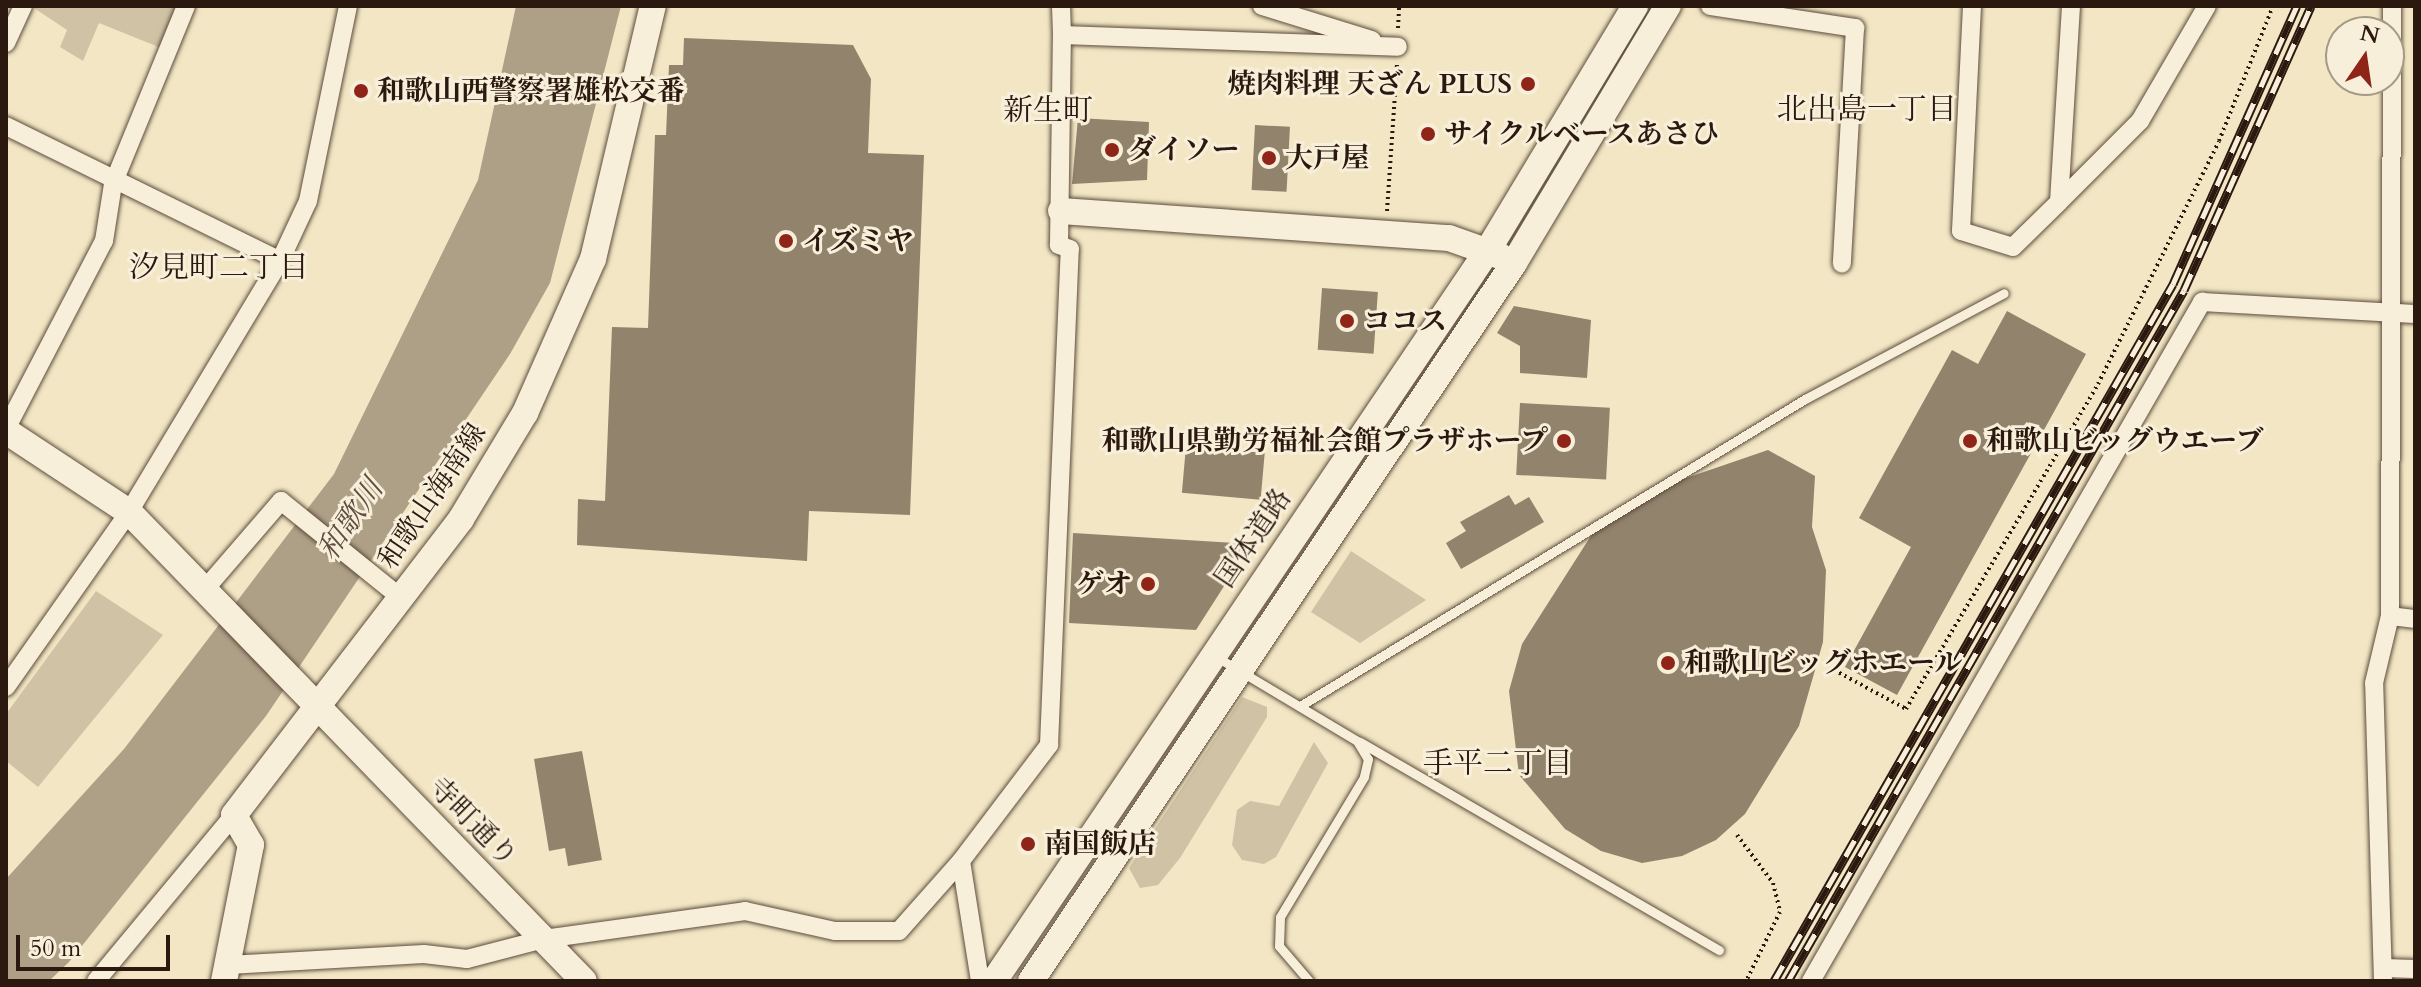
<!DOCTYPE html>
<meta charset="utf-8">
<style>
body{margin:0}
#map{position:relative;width:2421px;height:987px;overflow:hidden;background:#f2e6c4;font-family:Cardo,"Noto Serif JP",serif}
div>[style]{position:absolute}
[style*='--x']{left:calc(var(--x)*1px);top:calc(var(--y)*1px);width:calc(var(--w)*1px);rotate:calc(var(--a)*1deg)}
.green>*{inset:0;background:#d0c3a5}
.water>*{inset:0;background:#aea086}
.building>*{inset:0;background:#92836d;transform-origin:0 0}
.path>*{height:4px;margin-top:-2px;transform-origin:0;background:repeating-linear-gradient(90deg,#2b180f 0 2px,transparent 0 6px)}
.roads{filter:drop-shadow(0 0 2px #5d4c3c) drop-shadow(0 0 2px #5d4c3c)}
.lane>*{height:9px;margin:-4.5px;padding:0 4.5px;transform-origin:4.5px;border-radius:4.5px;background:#f7efd9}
.street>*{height:18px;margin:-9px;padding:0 9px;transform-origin:9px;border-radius:9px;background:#f7efd9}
.secondary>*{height:26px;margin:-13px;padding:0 13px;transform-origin:13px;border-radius:13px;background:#f7efd9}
.rail>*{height:9px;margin-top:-4.5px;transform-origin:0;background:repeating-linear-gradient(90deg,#f7efd9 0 18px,#2b180f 0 36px);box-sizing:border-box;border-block:2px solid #2b180f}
.dots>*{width:22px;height:22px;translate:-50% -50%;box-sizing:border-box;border:4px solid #f7efd9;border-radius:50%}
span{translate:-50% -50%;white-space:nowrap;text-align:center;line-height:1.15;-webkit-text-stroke:6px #f7efd9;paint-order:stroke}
.poi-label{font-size:28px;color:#2b180f;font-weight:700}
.right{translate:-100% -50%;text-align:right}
.left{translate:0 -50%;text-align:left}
.street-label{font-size:28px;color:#2b180f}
.neighbourhood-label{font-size:30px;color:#2b180f}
.water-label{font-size:30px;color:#5f4e3f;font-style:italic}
.frame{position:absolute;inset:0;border:8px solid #2b180f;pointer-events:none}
.north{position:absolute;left:2325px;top:16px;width:80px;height:80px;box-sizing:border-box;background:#f7efd9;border:2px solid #a59988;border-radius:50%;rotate:13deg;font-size:22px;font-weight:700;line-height:32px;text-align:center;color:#2b180f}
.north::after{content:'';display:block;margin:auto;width:28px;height:36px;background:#8f2418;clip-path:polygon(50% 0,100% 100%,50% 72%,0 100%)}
.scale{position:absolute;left:16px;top:935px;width:154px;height:36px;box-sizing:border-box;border:4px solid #2b180f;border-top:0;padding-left:10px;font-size:24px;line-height:28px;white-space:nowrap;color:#2b180f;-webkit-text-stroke:6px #f7efd9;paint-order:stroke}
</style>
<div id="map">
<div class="green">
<div style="clip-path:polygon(31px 6px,181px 6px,166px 50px,99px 23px,83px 61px,60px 47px,67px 30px)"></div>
<div style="clip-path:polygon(1351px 551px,1426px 600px,1360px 643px,1311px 612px)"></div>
<div style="clip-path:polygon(96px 591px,163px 635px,38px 787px,6px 761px,6px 714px)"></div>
<div style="clip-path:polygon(1242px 697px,1267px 707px,1267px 717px,1180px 858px,1158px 885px,1140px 888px,1129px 868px)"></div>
<div style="clip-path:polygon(1314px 742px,1328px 763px,1276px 857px,1264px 864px,1242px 860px,1232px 845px,1237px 810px,1250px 801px,1279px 806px)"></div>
</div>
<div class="water">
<div style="clip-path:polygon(516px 6px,621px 6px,550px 283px,510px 354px,266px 716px,69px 962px,49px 981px,6px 981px,6px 879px,124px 749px,334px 474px,478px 180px)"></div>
</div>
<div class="building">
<div style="clip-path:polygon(684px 38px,853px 45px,871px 79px,868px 153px,924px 155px,910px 515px,809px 511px,807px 561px,577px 545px,578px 499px,605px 501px,612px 327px,648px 328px,655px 135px,666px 135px,669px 65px,683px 65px)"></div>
<div style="clip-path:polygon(1078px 118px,1149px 122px,1147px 180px,1072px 184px)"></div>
<div style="left:1255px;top:125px;width:35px;height:65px;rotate:3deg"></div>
<div style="left:1322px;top:288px;width:56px;height:62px;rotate:4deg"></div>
<div style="clip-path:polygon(1514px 306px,1591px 320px,1587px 378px,1520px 373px,1520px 346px,1497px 333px)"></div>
<div style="clip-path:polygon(2007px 311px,2086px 354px,1897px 695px,1845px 667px,1911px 547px,1859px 518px,1952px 350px,1978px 364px)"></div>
<div style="left:1520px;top:403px;width:90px;height:72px;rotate:3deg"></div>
<div style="left:1186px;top:446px;width:79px;height:47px;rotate:5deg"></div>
<div style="clip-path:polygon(1768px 450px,1815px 476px,1812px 527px,1826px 570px,1823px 642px,1799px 726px,1745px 814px,1716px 840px,1682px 856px,1642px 863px,1601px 851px,1565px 829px,1519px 775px,1509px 691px,1522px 644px,1594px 531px,1660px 487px)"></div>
<div style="clip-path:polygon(1509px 495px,1515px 505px,1529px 497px,1544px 522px,1461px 569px,1446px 543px,1466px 531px,1460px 522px)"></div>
<div style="clip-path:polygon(1073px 533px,1251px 544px,1196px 630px,1069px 623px)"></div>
<div style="clip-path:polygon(582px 751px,602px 860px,568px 866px,565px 848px,549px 851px,534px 759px)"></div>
</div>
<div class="path">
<div style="--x:1398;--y:28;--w:22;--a:-87"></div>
<div style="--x:1387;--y:211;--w:147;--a:-86.1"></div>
<div style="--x:1834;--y:670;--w:82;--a:28.4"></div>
<div style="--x:1906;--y:709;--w:377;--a:-59.4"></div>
<div style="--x:2098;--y:384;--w:271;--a:-63.5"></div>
<div style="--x:2219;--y:141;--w:145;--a:-68.2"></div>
<div style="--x:1737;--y:835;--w:60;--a:53.1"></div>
<div style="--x:1773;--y:883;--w:30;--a:76"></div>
<div style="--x:1780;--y:912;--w:77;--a:116.2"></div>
</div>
<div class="roads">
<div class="lane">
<div style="--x:1215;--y:656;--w:165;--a:30.9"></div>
<div style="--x:1357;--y:741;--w:21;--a:59"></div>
<div style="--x:1368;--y:759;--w:18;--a:103"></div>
<div style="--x:1364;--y:777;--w:163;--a:121"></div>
<div style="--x:1280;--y:917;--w:29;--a:92"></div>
<div style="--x:1279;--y:946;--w:46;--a:49.4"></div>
<div style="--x:1300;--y:706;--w:591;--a:-31.3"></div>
<div style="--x:1805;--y:399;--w:225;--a:-28"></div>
<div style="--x:1360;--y:742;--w:415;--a:30.1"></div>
</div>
<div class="street">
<div style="--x:1061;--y:6;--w:29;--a:88"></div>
<div style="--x:1062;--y:35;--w:336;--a:2"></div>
<div style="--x:1262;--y:6;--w:115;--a:17.2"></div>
<div style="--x:1710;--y:6;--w:147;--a:8.6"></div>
<div style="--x:1855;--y:28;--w:236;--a:93.2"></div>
<div style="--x:1972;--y:6;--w:225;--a:92.8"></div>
<div style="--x:1961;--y:231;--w:54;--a:17.1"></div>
<div style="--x:2013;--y:247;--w:64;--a:-44.4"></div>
<div style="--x:2071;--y:6;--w:196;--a:93.5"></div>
<div style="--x:2059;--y:202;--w:115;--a:-45"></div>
<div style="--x:2140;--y:121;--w:133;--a:-59.8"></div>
<div style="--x:6;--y:43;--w:41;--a:-65.3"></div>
<div style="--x:6;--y:126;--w:305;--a:26.2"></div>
<div style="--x:6;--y:429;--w:212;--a:-62.5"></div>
<div style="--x:104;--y:241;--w:58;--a:-81"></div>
<div style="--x:113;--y:184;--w:192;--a:-67.7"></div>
<div style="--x:206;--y:588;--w:115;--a:-49.2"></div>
<div style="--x:281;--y:501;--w:154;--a:38.9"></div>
<div style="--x:2390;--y:616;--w:25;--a:7"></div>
<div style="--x:6;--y:687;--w:214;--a:-54.9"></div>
<div style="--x:129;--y:512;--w:293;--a:-59"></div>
<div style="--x:280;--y:261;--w:66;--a:-65"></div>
<div style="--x:308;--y:201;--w:199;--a:-78.4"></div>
<div style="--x:228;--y:965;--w:196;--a:-3.2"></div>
<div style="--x:424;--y:954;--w:43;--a:6.6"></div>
<div style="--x:467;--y:959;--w:80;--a:-14.6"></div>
<div style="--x:544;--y:939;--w:203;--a:-7.9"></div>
<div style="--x:745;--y:911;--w:92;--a:12.5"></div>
<div style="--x:835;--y:931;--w:64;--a:0"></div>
<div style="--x:899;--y:931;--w:94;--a:-48.5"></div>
<div style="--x:2384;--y:968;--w:31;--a:2"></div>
<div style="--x:96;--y:981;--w:216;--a:-50.3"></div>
<div style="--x:980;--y:981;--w:121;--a:-99"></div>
<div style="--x:961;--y:861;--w:146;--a:-52.8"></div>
<div style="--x:1049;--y:745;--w:496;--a:-87.6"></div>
<div style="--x:1070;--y:249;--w:12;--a:-160"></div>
<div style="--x:1059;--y:245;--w:210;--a:-89.2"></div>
<div style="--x:1811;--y:981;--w:784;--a:-60.06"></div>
<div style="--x:2202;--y:302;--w:213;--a:3.2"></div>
<div style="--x:2383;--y:981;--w:298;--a:-91.7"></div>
<div style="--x:2374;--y:683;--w:69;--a:-76.6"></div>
<div style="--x:2390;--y:616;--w:610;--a:-89.81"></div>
</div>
<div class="secondary">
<div style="--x:1061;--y:211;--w:389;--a:4"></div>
<div style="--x:1449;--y:238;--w:54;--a:19.4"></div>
<div style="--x:6;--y:431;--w:147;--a:33.4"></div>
<div style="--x:129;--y:512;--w:653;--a:45.87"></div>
<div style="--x:224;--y:981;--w:139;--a:-78.8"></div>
<div style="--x:251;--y:845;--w:34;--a:-120"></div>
<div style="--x:234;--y:815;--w:373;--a:-52.5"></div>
<div style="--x:461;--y:519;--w:124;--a:-58.9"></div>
<div style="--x:525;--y:413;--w:168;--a:-66.2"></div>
<div style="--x:593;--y:259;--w:260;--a:-76.7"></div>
<div style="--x:994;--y:981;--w:882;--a:-55.95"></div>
<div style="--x:1488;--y:250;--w:285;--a:-58.9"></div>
<div style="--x:1031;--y:981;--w:865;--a:-56.07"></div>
<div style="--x:1514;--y:263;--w:300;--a:-59.1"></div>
</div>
</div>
<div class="rail">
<div style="--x:1774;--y:981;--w:803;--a:-60.21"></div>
<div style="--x:2173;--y:284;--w:304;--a:-66"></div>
<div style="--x:1788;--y:981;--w:796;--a:-60.18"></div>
<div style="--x:2184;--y:290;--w:311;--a:-65.9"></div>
</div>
<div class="dots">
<div style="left:1528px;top:84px;background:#8f2418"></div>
<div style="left:361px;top:91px;background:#8f2418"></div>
<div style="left:1428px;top:134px;background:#8f2418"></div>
<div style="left:1112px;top:150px;background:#8f2418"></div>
<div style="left:1269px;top:158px;background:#8f2418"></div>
<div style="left:786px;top:241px;background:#8f2418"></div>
<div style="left:1347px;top:321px;background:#8f2418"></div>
<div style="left:1564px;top:441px;background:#8f2418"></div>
<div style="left:1970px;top:441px;background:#8f2418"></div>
<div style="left:1148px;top:584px;background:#8f2418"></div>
<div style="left:1668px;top:663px;background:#8f2418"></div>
<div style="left:1028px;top:844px;background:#8f2418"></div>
</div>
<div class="poi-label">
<span class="right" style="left:1512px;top:84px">焼肉料理 天ざん PLUS</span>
<span class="left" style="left:377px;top:91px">和歌山西警察署雄松交番</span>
<span class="left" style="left:1444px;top:134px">サイクルベースあさひ</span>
<span class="left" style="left:1128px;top:150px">ダイソー</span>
<span class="left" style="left:1285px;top:158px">大戸屋</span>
<span class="left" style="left:802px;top:241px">イズミヤ</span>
<span class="left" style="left:1363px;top:321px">ココス</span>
<span class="right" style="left:1548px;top:441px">和歌山県勤労福祉会館プラザホープ</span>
<span class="left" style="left:1986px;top:441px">和歌山ビッグウエーブ</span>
<span class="right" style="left:1132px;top:584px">ゲオ</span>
<span class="left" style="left:1684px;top:663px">和歌山ビッグホエール</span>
<span class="left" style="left:1044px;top:844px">南国飯店</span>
</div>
<div class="street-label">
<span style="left:432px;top:496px;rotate:-56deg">和歌山海南線</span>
<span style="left:1253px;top:538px;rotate:-56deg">国体道路</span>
<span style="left:473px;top:822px;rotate:45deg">寺町通り</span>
</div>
<div class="neighbourhood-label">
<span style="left:1867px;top:110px">北出島一丁目</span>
<span style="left:1048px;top:111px">新生町</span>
<span style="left:219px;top:268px">汐見町二丁目</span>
<span style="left:1498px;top:764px">手平二丁目</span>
</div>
<div class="water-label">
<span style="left:351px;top:520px;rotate:-56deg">和歌川</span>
</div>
<div class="frame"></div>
<div class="north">N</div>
<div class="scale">50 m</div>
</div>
